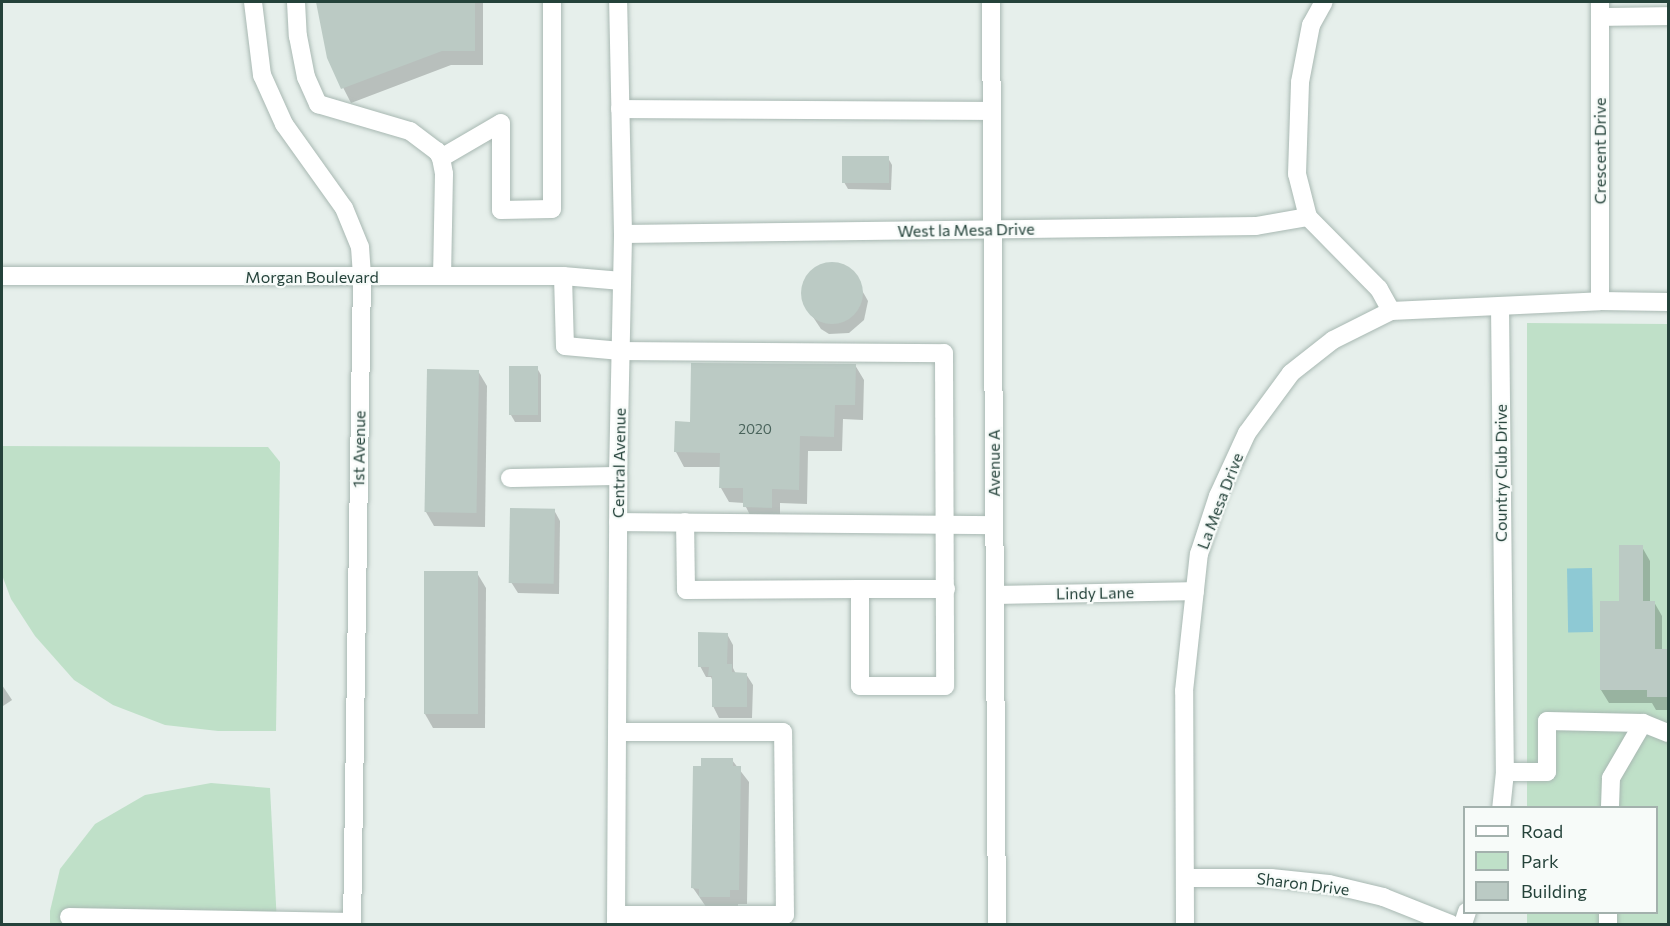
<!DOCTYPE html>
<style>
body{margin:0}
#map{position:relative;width:1670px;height:926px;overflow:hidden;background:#e6efeb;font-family:Commissioner,sans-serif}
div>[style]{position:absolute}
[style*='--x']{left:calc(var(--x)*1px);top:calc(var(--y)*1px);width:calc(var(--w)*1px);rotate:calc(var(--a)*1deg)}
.green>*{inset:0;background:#bfe0c8}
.water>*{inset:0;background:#8ec9d4;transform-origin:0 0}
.shadow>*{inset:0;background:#0003;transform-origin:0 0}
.building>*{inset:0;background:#bbcac4;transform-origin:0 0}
.round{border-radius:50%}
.roads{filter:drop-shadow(0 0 2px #a8b8b2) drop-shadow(0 0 2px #a8b8b2)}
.minor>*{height:18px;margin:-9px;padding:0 9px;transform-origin:9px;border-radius:9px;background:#fff}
span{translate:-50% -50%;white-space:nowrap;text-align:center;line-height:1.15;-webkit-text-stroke:4.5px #f7fbf9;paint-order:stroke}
.number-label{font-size:14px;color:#4a645c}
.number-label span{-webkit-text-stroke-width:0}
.street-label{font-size:16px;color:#24423a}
.frame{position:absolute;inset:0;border:3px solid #24423a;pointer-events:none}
.legend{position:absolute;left:1463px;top:806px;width:195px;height:108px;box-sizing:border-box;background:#f7fbf9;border:2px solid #a3b1ad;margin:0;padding:8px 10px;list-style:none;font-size:18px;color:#24423a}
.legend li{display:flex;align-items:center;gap:12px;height:30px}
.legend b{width:30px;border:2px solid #a3b1ad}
</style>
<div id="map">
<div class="green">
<div style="clip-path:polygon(1527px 323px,1668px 324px,1668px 924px,1527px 924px,1527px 913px,1656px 912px,1656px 808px,1527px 807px)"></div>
<div style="clip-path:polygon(2px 446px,268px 447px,280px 462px,276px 731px,218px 731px,165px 725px,113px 705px,74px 680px,35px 636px,11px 599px,2px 575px)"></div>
<div style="clip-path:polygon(211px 783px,270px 788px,277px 924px,50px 924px,50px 911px,60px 869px,95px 824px,145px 795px)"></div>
</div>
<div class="water">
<div style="left:1592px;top:568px;width:64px;height:25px;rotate:89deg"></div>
</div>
<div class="shadow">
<div style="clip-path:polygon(317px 2px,483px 2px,483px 65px,451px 65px,351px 103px,328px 58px)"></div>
<div style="clip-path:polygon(888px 158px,892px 165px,891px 190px,848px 189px,844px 182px)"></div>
<div style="clip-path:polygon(823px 265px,842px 266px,851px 271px,868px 301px,864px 320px,849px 333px,829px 334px,821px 329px,803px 302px,802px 293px,808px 276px)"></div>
<div style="clip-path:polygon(855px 365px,864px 380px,863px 420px,843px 419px,842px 451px,808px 451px,807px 504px,780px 503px,780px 522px,753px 521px,744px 503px,729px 502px,721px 488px,721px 467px,684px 467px,676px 452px,691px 423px)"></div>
<div style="clip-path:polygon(511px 368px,537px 368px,541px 375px,541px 422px,515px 422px,511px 415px)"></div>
<div style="clip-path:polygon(478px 371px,487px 386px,485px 527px,434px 526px,426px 512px)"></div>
<div style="clip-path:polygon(554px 510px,560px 521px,559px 594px,518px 593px,511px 582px)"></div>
<div style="clip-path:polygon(1642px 547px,1650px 561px,1650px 602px,1654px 602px,1662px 616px,1662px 650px,1668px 650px,1668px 710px,1656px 710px,1652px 703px,1609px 703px,1601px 690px,1621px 602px)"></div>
<div style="clip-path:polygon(477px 573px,486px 588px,485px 728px,433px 728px,425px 714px)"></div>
<div style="clip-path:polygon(727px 634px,733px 645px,733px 668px,736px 674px,746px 674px,753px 685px,752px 718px,719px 718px,713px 706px,713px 682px,711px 677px,706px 677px,700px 666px)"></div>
<div style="left:2px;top:685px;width:18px;height:191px;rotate:56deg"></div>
<div style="clip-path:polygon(732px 760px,749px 782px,747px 904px,738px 904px,738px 911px,709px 911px,693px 888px)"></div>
</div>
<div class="building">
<div style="clip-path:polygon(316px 2px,475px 2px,475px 51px,442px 51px,341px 89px,327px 58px)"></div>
<div style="left:842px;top:156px;width:47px;height:27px"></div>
<div class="round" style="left:801px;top:262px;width:62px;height:62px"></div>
<div style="clip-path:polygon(691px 363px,856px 364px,855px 405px,835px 405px,834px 437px,800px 436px,799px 490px,772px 489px,772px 508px,743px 507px,743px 488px,719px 488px,720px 453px,674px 452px,675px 421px,690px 422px)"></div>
<div style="left:538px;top:366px;width:49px;height:29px;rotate:90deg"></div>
<div style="left:427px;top:369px;width:52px;height:143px;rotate:1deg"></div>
<div style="left:510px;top:508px;width:45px;height:75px;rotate:1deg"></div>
<div style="clip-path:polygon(1619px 545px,1643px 545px,1643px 601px,1655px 601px,1655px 649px,1668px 649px,1668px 697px,1647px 697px,1647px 690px,1600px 690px,1600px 601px,1619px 601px)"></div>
<div style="left:424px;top:571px;width:54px;height:143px"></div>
<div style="clip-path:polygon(698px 632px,728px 633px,727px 664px,732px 664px,732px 672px,747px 673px,747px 707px,712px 707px,712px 676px,708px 676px,709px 667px,698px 667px)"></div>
<div style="clip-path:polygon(701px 758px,733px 758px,733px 766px,741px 766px,739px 890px,730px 890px,730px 897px,699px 897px,699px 889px,691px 888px,693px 766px,701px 766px)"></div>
</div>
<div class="roads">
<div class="minor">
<div style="--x:253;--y:2;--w:74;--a:83"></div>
<div style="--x:262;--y:75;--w:54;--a:65.8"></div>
<div style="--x:284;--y:124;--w:103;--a:54.5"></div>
<div style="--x:344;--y:208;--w:42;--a:67.7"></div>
<div style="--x:360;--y:247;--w:29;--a:86"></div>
<div style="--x:362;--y:276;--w:648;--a:90.88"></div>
<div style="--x:296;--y:2;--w:34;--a:87"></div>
<div style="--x:298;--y:36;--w:42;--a:79"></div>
<div style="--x:306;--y:77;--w:30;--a:66"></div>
<div style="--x:318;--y:104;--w:96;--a:16.4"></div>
<div style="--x:410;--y:131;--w:34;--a:37"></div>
<div style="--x:437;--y:151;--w:8;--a:60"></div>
<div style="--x:441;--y:158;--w:16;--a:79"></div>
<div style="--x:444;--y:174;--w:102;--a:91.1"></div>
<div style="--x:991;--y:2;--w:922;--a:89.63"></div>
<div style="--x:1600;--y:17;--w:68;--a:-0.8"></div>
<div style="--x:620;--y:109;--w:371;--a:0.3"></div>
<div style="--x:441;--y:158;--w:69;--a:-30.3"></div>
<div style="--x:501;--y:123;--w:87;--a:90"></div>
<div style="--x:501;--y:210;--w:51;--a:-1.1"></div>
<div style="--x:552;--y:209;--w:207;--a:-90"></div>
<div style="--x:1308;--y:217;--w:44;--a:-104.3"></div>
<div style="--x:1297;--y:174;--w:92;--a:-88.1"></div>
<div style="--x:1300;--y:82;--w:58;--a:-79.1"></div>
<div style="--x:1311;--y:25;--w:26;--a:-61"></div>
<div style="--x:1308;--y:217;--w:101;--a:45.4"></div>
<div style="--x:1379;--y:289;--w:25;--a:61"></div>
<div style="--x:623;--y:234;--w:633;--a:-0.72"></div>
<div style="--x:1256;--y:226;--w:53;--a:-9.8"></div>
<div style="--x:2;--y:276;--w:561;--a:0"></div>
<div style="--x:563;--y:276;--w:59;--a:4.8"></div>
<div style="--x:563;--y:276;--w:70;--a:88.4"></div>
<div style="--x:565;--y:346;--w:56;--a:5.1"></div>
<div style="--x:621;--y:351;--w:323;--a:0.4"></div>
<div style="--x:944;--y:353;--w:333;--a:89.8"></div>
<div style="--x:945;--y:686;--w:85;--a:180"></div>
<div style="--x:860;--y:686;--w:97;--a:-90"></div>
<div style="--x:860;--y:589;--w:174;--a:179.7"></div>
<div style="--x:686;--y:590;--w:68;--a:-90.8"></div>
<div style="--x:1600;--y:301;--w:299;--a:-90"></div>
<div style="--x:1500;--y:306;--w:466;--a:89.4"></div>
<div style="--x:1505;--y:772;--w:36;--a:96"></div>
<div style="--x:510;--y:478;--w:108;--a:-1.1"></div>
<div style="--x:618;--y:522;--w:376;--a:0.5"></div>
<div style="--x:860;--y:589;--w:86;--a:0"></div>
<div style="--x:995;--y:595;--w:200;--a:-1.1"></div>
<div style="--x:1643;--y:723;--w:27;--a:22"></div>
<div style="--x:1505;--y:772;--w:42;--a:0"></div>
<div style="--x:1547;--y:772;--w:51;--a:-90"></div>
<div style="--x:1547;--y:721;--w:96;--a:1.2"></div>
<div style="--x:1643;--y:723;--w:64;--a:120.2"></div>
<div style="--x:1611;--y:778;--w:30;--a:92"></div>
<div style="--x:1185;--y:878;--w:86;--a:0"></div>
<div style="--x:1271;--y:878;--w:58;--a:5.9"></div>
<div style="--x:1329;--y:884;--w:56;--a:13.5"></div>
<div style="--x:1383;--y:897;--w:73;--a:21.7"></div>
<div style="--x:616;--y:915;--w:169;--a:0"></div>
<div style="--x:785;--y:915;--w:183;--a:-90.6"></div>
<div style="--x:783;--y:732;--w:166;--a:180"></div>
<div style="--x:69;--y:917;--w:283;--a:1"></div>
<div style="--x:616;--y:924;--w:448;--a:-89.7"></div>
<div style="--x:618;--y:476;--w:242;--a:-88.8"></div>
<div style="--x:623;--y:234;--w:232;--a:-91.2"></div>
<div style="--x:1185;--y:924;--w:233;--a:-90.2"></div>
<div style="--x:1184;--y:691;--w:138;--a:-83.8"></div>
<div style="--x:1199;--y:554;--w:61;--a:-71.9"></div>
<div style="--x:1218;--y:496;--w:69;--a:-65.3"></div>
<div style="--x:1247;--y:433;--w:74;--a:-53.7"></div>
<div style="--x:1291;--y:373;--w:53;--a:-38.2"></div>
<div style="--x:1333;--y:340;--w:65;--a:-26.6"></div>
<div style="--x:1391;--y:311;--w:209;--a:-2.7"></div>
<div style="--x:1600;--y:301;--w:68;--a:0.8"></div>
<div style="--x:1463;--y:924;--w:13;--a:-72"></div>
<div style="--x:1608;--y:924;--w:12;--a:-90"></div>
</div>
</div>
<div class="number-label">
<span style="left:755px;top:429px">2020</span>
</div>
<div class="street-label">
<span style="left:1600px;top:151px;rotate:-90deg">Crescent Drive</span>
<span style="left:966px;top:230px;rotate:-1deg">West la Mesa Drive</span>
<span style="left:312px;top:277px">Morgan Boulevard</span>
<span style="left:359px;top:449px;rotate:-89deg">1st Avenue</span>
<span style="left:619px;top:463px;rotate:-89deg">Central Avenue</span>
<span style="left:994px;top:463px;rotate:-90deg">Avenue A</span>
<span style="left:1501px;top:473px;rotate:-90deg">Country Club Drive</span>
<span style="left:1220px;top:501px;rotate:-69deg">La Mesa Drive</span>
<span style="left:1095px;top:593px;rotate:-1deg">Lindy Lane</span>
<span style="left:1303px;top:884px;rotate:7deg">Sharon Drive</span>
</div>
<div class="frame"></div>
<ul class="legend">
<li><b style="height:8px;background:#fff"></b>Road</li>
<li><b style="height:16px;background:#bfe0c8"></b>Park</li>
<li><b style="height:16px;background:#bbcac4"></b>Building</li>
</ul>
</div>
